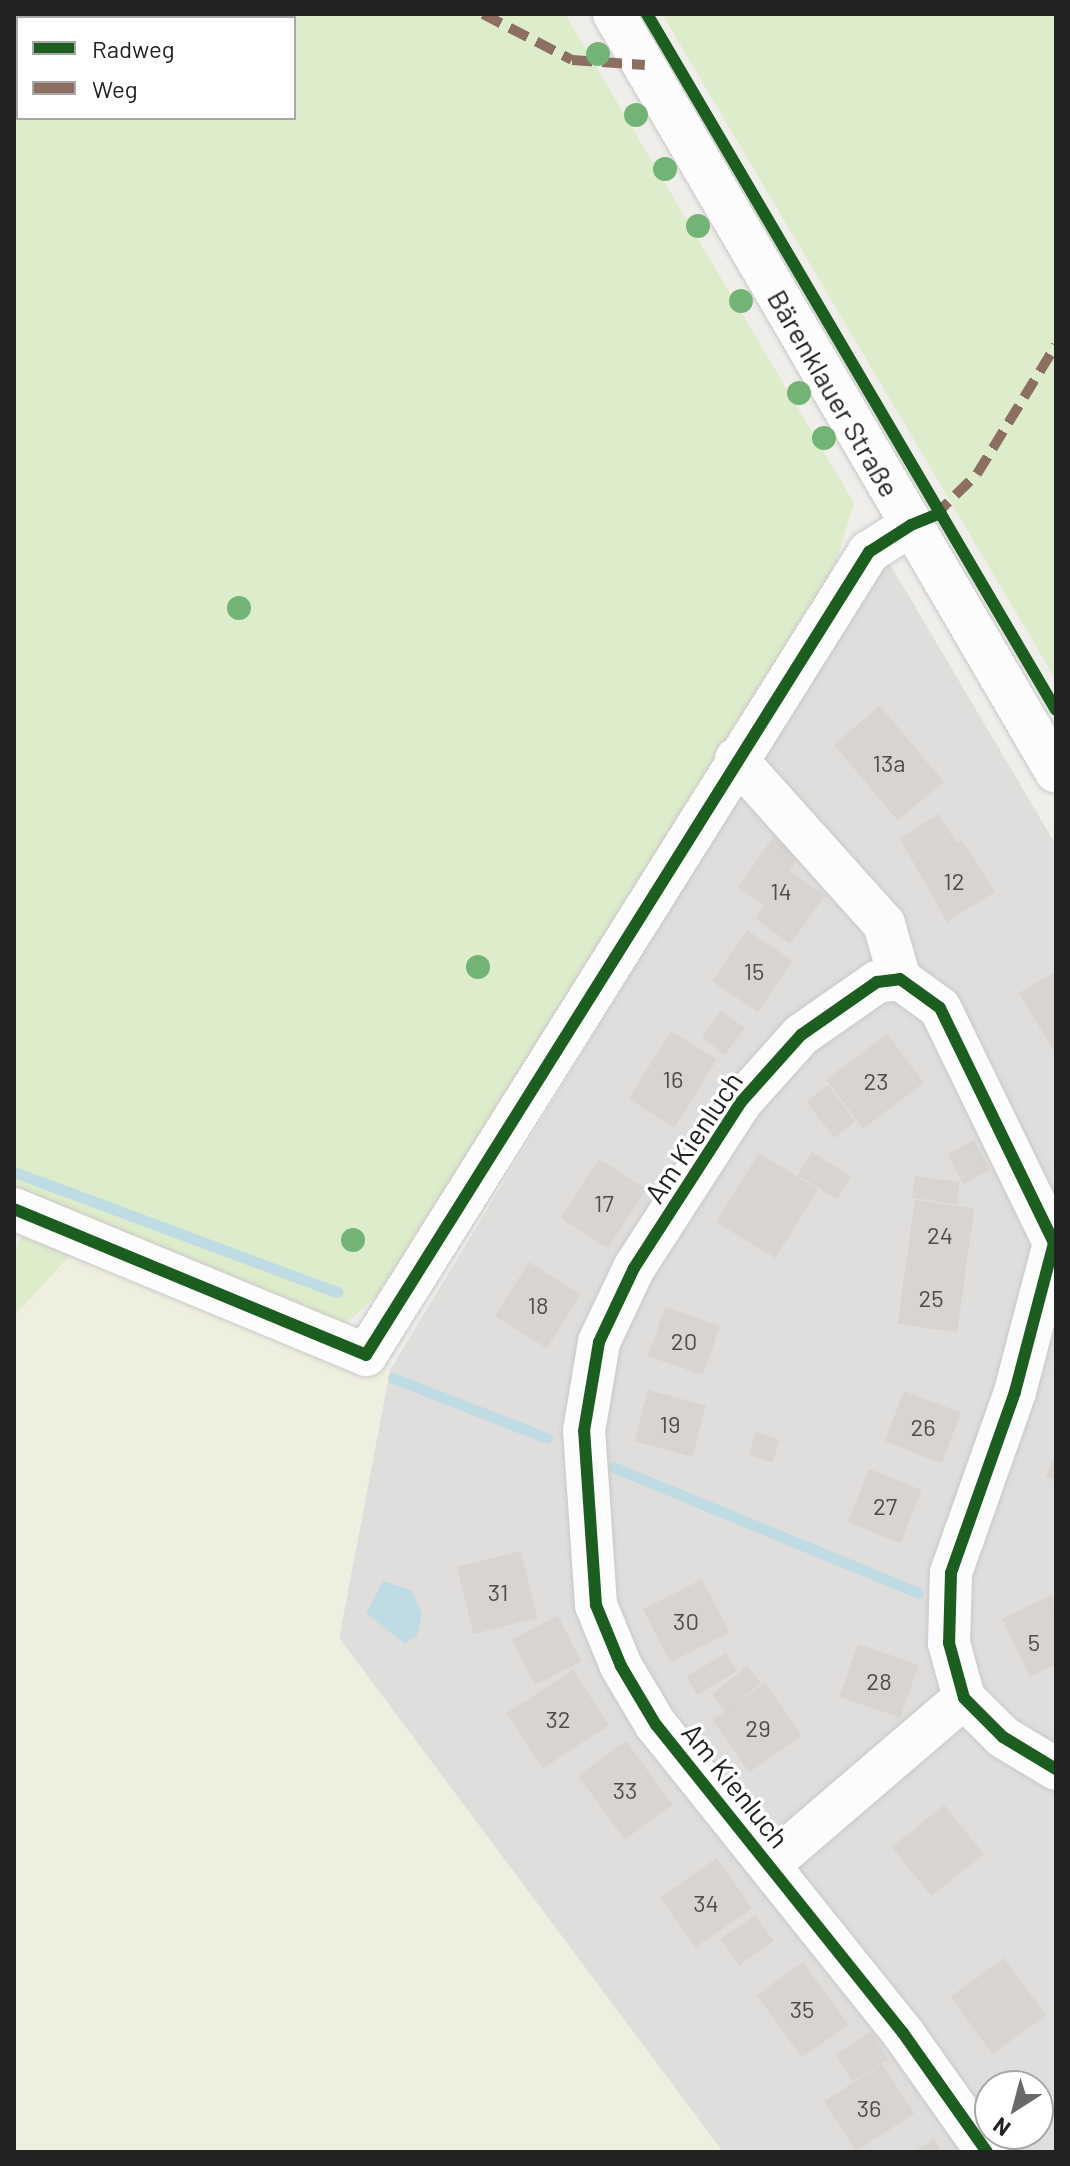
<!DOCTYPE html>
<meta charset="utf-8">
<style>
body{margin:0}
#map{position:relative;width:1070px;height:2166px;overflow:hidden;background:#f0eeeb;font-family:Barlow,sans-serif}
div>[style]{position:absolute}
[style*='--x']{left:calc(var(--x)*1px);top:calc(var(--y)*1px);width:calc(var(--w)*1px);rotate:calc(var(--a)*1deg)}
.residential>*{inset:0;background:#dfdedc}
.farmland>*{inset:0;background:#efefdf}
.grass>*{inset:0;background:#ddeccb}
.water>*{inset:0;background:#bfdbe3}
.stream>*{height:11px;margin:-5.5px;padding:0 5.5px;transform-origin:5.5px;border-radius:5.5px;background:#bfdbe3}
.building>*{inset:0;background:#d7d4d2;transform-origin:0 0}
.roads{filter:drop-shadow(0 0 2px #c9c8c7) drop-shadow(0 0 2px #c9c8c7)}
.minor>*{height:42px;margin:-21px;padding:0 21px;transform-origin:21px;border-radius:21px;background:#fdfcfc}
.quiet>*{height:10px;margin-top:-5px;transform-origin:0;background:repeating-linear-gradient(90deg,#8d6e63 0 20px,transparent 0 30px)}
.cycleway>*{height:12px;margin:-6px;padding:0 6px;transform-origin:6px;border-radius:6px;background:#1b5e20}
.trees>*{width:24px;height:24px;margin:-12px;border-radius:50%;background:#73b476}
span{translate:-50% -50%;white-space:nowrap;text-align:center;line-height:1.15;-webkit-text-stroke:7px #fff;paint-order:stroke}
.number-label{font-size:24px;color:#4f4e4e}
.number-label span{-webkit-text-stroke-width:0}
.street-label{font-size:28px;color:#222}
.frame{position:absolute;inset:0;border:16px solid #222;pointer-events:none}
.legend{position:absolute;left:16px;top:16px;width:280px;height:104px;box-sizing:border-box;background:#fff;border:2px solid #a7a7a7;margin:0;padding:10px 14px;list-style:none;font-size:24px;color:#222}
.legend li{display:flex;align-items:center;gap:16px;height:40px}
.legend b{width:40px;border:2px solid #a7a7a7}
.north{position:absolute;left:974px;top:2070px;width:80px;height:80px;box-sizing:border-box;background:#fff;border:2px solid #a7a7a7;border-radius:50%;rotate:216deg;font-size:22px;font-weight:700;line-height:32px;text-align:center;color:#222}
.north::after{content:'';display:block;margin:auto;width:28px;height:36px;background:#6a6968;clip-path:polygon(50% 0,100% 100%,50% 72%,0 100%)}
</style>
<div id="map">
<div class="residential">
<div style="clip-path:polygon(evenodd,884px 554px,1056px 845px,1056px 2152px,723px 2152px,339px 1638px,390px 1370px,884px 554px,990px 2086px,1038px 2086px,1038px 2134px,990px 2134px,990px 2086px)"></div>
</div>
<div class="farmland">
<div style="clip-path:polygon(74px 1251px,390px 1370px,339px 1638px,723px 2152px,14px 2152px,14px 1316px)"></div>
</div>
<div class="grass">
<div style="clip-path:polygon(evenodd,14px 14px,565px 14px,854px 503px,833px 573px,392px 1283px,337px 1331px,14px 1208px,14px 14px,18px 18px,294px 18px,294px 118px,18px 118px,18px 18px)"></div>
<div style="clip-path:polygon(662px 14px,1056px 14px,1056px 680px,923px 455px)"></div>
<div style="clip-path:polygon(23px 1231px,74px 1251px,14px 1316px,14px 1255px)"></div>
</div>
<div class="water">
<div style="clip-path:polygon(383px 1581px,411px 1590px,422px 1613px,417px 1635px,405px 1644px,366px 1613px)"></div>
</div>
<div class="stream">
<div style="--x:14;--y:1172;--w:345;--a:20.4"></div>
<div style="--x:393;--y:1378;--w:165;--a:21.3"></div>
<div style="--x:613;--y:1467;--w:330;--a:22.4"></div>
</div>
<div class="building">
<div style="left:880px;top:706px;width:99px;height:60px;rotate:50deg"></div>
<div style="clip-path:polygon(938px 814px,957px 843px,962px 840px,995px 892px,947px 922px,900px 839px)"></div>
<div style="clip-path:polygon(774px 836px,801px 855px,790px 871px,825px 896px,790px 944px,755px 918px,764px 906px,738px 887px)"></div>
<div style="left:747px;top:930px;width:55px;height:62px;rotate:34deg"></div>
<div style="clip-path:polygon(1056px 971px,1056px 1054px,1019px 993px)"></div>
<div style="left:721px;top:1011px;width:29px;height:33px;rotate:36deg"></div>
<div style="left:671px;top:1031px;width:54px;height:80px;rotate:32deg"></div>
<div style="left:887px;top:1034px;width:61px;height:76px;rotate:53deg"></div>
<div style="left:828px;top:1085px;width:46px;height:27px;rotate:53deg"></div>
<div style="left:974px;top:1140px;width:34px;height:30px;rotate:62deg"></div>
<div style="left:812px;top:1152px;width:46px;height:27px;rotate:32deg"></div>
<div style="clip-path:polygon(759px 1153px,818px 1189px,797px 1223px,785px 1216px,797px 1224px,775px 1258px,716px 1222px)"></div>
<div style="left:599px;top:1159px;width:56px;height:70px;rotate:33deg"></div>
<div style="left:915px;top:1176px;width:45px;height:22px;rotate:8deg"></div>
<div style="left:915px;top:1200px;width:60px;height:125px;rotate:8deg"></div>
<div style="left:529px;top:1262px;width:61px;height:64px;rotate:32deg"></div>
<div style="left:665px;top:1307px;width:58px;height:52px;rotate:19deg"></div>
<div style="left:648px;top:1390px;width:60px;height:53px;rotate:15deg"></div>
<div style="left:904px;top:1391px;width:61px;height:54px;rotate:21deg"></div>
<div style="left:756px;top:1432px;width:25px;height:24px;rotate:18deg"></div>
<div style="clip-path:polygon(1056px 1451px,1056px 1481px,1046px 1477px)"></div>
<div style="left:869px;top:1469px;width:57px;height:57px;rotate:22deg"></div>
<div style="left:521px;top:1551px;width:69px;height:66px;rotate:76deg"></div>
<div style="left:702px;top:1579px;width:60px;height:66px;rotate:63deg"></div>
<div style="clip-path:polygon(1053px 1594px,1056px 1664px,1030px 1677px,1002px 1619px)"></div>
<div style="left:558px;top:1616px;width:51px;height:52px;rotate:63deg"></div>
<div style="left:858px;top:1644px;width:64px;height:56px;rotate:19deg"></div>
<div style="left:726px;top:1653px;width:21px;height:46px;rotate:59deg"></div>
<div style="left:747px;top:1666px;width:22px;height:45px;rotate:51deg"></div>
<div style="left:573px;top:1670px;width:66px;height:79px;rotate:57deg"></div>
<div style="left:765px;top:1683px;width:64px;height:64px;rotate:55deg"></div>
<div style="left:626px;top:1741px;width:79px;height:59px;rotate:54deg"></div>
<div style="left:944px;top:1805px;width:63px;height:67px;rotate:51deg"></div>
<div style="left:717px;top:1858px;width:61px;height:69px;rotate:55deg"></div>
<div style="left:755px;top:1915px;width:32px;height:42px;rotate:55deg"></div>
<div style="left:1004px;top:1958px;width:71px;height:66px;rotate:54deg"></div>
<div style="left:803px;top:1962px;width:77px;height:57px;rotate:54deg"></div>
<div style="left:871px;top:2032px;width:32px;height:42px;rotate:58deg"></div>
<div style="left:882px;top:2064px;width:59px;height:69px;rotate:57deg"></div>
<div style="clip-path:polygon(934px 2139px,942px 2152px,913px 2152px)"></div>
</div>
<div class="roads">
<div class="minor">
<div style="--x:614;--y:14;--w:877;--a:59.75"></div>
<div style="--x:736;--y:759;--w:222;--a:48.1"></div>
<div style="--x:884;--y:924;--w:57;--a:73.8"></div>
<div style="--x:14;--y:1209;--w:381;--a:22.5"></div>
<div style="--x:366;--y:1355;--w:948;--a:-57.94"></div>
<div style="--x:869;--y:552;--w:50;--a:-32.7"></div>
<div style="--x:769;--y:1865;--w:257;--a:-40.6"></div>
<div style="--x:987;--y:2152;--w:146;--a:-125.2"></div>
<div style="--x:903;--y:2033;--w:395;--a:-128.7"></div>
<div style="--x:656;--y:1725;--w:69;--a:-120.7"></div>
<div style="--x:621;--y:1666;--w:66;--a:-112.3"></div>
<div style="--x:596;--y:1605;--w:174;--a:-93.9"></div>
<div style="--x:584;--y:1431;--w:90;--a:-80.4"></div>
<div style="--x:599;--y:1342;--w:82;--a:-64.7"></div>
<div style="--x:634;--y:1268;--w:197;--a:-57.2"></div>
<div style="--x:741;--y:1102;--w:90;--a:-48.2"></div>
<div style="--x:801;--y:1035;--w:93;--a:-34.9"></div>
<div style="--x:877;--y:982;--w:23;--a:-7"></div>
<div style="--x:900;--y:979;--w:49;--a:35.9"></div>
<div style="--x:940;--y:1008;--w:261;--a:64.1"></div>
<div style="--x:1054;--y:1243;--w:154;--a:104.7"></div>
<div style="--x:1015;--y:1392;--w:192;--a:109.5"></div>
<div style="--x:951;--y:1573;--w:70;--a:91.6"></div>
<div style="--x:949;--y:1643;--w:57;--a:74.7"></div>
<div style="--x:964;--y:1698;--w:55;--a:45"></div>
<div style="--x:1003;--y:1737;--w:62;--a:31.1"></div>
</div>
</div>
<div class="quiet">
<div style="--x:483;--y:14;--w:100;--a:27.3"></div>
<div style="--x:572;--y:60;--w:73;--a:3.9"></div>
<div style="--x:934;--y:516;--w:60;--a:-44.3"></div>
<div style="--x:977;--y:474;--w:151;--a:-58.5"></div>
</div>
<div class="cycleway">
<div style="--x:647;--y:14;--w:807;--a:59.56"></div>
<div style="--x:14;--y:1209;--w:381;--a:22.5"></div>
<div style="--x:366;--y:1355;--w:948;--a:-57.94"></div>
<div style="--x:869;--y:552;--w:50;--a:-32.7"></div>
<div style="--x:911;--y:525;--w:32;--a:-22"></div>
<div style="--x:987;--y:2152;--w:146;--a:-125.2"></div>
<div style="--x:903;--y:2033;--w:395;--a:-128.7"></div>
<div style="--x:656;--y:1725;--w:69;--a:-120.7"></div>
<div style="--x:621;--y:1666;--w:66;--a:-112.3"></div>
<div style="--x:596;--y:1605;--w:174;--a:-93.9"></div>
<div style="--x:584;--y:1431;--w:90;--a:-80.4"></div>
<div style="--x:599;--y:1342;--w:82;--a:-64.7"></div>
<div style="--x:634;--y:1268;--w:197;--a:-57.2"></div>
<div style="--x:741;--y:1102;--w:90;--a:-48.2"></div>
<div style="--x:801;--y:1035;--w:93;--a:-34.9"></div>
<div style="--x:877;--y:982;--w:23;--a:-7"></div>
<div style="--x:900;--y:979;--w:49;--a:35.9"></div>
<div style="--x:940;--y:1008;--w:261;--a:64.1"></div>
<div style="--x:1054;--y:1243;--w:154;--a:104.7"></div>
<div style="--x:1015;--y:1392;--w:192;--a:109.5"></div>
<div style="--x:951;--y:1573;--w:70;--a:91.6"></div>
<div style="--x:949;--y:1643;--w:57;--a:74.7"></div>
<div style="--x:964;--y:1698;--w:55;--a:45"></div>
<div style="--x:1003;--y:1737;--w:62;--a:31.1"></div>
</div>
<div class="trees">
<div style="left:598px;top:54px"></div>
<div style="left:636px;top:115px"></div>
<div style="left:665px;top:169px"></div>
<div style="left:698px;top:226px"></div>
<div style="left:741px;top:301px"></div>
<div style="left:799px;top:393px"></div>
<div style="left:824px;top:438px"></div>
<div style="left:239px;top:608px"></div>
<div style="left:478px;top:967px"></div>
<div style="left:353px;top:1240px"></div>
</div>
<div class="number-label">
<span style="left:889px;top:763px">13a</span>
<span style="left:954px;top:881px">12</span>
<span style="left:781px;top:891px">14</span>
<span style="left:754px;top:971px">15</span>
<span style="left:673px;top:1079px">16</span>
<span style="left:876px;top:1081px">23</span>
<span style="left:604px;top:1203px">17</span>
<span style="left:940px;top:1235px">24</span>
<span style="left:931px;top:1298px">25</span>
<span style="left:538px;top:1305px">18</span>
<span style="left:684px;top:1341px">20</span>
<span style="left:670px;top:1424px">19</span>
<span style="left:923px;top:1427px">26</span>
<span style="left:885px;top:1506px">27</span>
<span style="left:498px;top:1592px">31</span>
<span style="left:686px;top:1621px">30</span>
<span style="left:1034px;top:1642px">5</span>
<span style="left:879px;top:1681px">28</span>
<span style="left:558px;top:1719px">32</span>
<span style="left:758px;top:1728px">29</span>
<span style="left:625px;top:1790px">33</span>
<span style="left:706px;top:1903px">34</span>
<span style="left:802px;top:2009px">35</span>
<span style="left:869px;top:2108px">36</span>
</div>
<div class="street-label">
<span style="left:834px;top:393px;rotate:60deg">Bärenklauer Straße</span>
<span style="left:693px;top:1137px;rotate:-56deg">Am Kienluch</span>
<span style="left:736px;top:1785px;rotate:51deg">Am Kienluch</span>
</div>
<div class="frame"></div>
<ul class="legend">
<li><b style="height:10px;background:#1b5e20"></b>Radweg</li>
<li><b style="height:10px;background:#8d6e63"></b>Weg</li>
</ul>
<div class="north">N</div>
</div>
